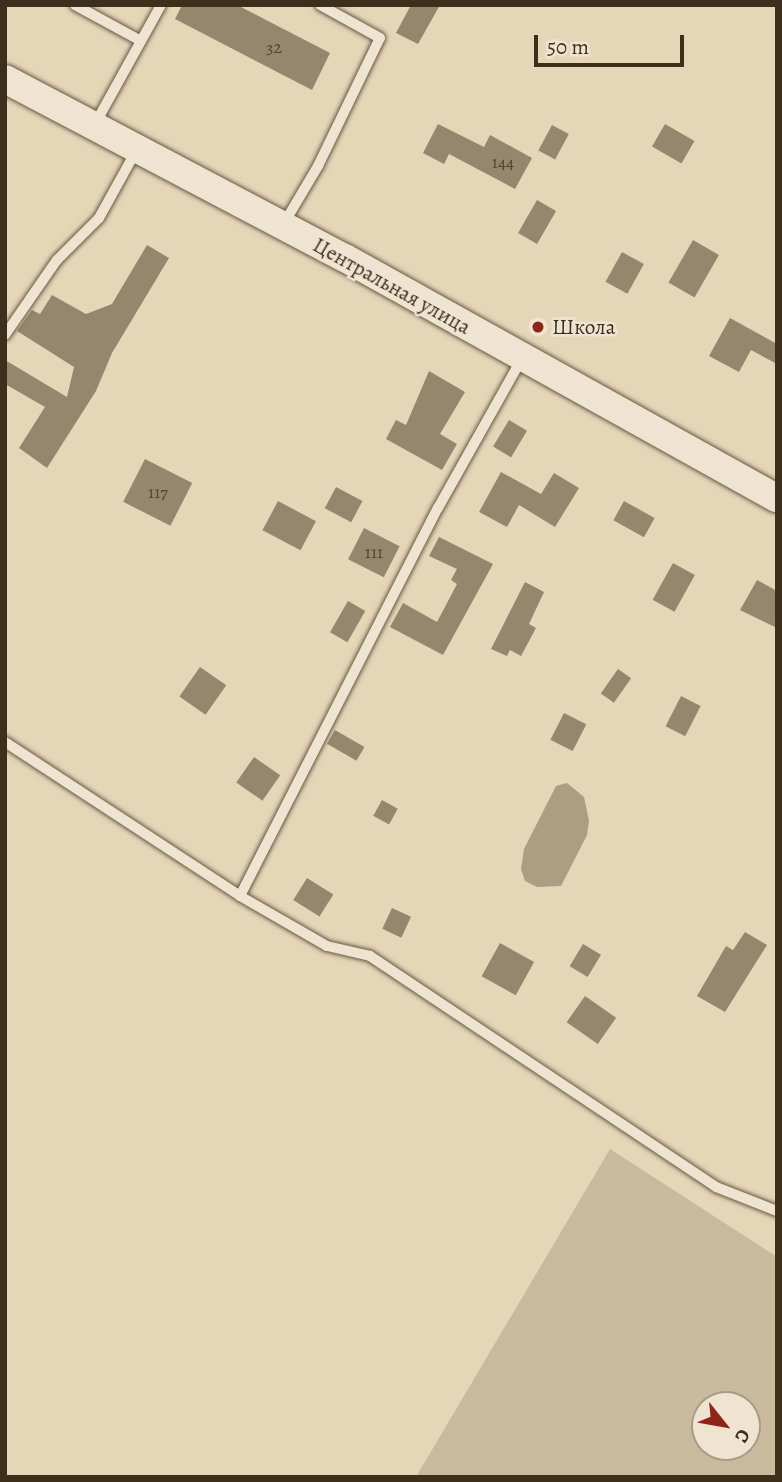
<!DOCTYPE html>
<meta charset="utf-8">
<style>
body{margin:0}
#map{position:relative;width:782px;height:1482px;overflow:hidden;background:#e5d6b8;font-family:Alegreya,serif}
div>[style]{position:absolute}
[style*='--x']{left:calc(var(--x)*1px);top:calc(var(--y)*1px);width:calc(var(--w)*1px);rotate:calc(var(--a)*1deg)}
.green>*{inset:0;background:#c9ba9d}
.water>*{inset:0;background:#ac9d83}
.building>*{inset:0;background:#95866d;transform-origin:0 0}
.roads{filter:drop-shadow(0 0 2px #685943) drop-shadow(0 0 2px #685943)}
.service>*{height:10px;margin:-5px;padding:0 5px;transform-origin:5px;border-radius:5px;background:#eee4d1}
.secondary>*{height:28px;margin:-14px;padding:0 14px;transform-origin:14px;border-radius:14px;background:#eee4d1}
.dots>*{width:19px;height:19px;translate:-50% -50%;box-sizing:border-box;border:4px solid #eee4d1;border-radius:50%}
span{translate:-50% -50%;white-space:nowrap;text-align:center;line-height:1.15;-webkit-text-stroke:5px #eee4d1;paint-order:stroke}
.number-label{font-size:18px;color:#544530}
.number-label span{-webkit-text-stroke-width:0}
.street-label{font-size:21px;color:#3e2f1c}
.poi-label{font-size:21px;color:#3e2f1c}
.left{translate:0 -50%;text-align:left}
.frame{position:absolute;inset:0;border:7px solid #3e2f1c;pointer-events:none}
.north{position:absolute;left:691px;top:1391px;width:70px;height:70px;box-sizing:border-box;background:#eee4d1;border:2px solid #a89c89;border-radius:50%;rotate:121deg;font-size:19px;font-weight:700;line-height:28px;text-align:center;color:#3e2f1c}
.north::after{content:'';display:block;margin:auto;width:24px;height:32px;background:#8f2418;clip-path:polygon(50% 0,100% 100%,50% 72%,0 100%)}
.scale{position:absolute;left:534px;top:35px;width:150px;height:32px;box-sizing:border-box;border:4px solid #3e2f1c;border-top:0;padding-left:9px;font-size:21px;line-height:24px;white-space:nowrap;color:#3e2f1c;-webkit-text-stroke:5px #eee4d1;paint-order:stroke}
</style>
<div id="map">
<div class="green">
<div style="clip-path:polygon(evenodd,610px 1149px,777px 1257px,777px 1477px,416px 1477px,610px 1149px,705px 1405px,747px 1405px,747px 1447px,705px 1447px,705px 1405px)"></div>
</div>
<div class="water">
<div style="clip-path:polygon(567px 783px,584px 797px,589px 821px,587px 835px,561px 886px,537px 887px,525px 881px,521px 869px,524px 849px,556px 786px)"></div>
</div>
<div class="building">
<div style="clip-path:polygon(182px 5px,237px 5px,330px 53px,312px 90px,175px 19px)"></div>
<div style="clip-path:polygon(411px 5px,440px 5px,418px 44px,396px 33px)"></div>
<div style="clip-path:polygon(438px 124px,484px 147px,490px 135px,532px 158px,515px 189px,449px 154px,444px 164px,423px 153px)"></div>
<div style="left:665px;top:124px;width:34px;height:26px;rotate:30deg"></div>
<div style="left:552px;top:125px;width:19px;height:29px;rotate:28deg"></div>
<div style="left:537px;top:200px;width:22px;height:38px;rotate:30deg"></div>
<div style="left:693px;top:240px;width:30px;height:49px;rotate:30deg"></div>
<div style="clip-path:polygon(147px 245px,169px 258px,112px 353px,96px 391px,47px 468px,19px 448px,45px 407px,5px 384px,5px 360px,67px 397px,74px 367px,17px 331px,32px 310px,40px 314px,52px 295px,86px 314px,112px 304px)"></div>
<div style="left:622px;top:252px;width:25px;height:34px;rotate:29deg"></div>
<div style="clip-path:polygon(730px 318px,777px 344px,777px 364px,751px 350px,739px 372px,709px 356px)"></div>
<div style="clip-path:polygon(429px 371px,465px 392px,440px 434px,457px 444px,442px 470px,386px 439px,396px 420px,406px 425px)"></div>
<div style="left:509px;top:420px;width:21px;height:31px;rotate:31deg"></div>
<div style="left:145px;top:459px;width:53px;height:48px;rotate:27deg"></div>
<div style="clip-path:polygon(501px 472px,541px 494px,554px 473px,579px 488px,555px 527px,519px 505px,507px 527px,479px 512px)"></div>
<div style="left:336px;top:487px;width:30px;height:24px;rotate:28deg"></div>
<div style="left:278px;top:501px;width:43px;height:33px;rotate:28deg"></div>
<div style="left:624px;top:501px;width:35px;height:22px;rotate:29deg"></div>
<div style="left:364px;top:528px;width:40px;height:35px;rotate:27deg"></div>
<div style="clip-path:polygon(439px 537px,493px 564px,443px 655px,390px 627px,403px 603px,437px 622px,457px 584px,451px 580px,457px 569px,429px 556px)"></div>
<div style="left:673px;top:563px;width:25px;height:42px;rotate:29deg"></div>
<div style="clip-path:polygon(757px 580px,777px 591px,777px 628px,740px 610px)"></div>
<div style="clip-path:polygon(525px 582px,544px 592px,529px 624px,536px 628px,521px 656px,510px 650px,507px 656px,491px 649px)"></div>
<div style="left:348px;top:601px;width:20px;height:36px;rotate:30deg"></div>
<div style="left:200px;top:667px;width:32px;height:36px;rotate:35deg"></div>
<div style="left:618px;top:669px;width:16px;height:30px;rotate:35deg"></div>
<div style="left:681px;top:696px;width:22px;height:34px;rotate:27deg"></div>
<div style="left:564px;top:713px;width:25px;height:30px;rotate:27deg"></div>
<div style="left:335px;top:730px;width:34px;height:16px;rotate:30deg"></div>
<div style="left:254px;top:757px;width:32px;height:31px;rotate:35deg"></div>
<div style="left:382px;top:800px;width:18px;height:18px;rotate:29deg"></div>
<div style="left:307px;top:878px;width:31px;height:26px;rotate:32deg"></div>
<div style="left:392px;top:908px;width:21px;height:23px;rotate:25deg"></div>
<div style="clip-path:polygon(745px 932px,767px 945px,725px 1012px,697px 996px,726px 946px,733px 950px)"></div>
<div style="left:500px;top:943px;width:39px;height:38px;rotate:29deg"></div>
<div style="left:583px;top:944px;width:21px;height:26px;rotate:31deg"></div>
<div style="left:585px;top:996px;width:38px;height:32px;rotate:35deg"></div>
</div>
<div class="roads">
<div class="service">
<div style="--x:75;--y:5;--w:75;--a:28.6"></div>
<div style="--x:95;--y:124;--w:136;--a:-61"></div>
<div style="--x:283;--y:225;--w:69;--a:-59.3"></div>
<div style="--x:318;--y:166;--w:142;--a:-64.2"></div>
<div style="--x:380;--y:38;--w:68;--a:-151.2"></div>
<div style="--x:5;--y:335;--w:91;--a:-55.3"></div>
<div style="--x:57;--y:260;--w:59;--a:-45"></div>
<div style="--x:99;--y:218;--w:77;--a:-61.1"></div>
<div style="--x:5;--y:742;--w:281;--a:33.2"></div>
<div style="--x:240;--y:896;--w:100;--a:29.9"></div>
<div style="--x:327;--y:946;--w:44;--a:13.1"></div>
<div style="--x:370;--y:956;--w:416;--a:33.7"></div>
<div style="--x:716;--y:1187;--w:66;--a:21.5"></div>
<div style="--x:240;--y:896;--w:436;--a:-63"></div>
<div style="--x:438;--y:508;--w:170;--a:-60.7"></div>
</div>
<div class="secondary">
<div style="--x:5;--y:79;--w:384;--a:27.8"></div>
<div style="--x:345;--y:258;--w:494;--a:29.1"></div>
</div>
</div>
<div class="dots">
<div style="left:538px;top:327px;background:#8f2418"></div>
</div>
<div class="number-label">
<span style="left:274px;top:47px">32</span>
<span style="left:503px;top:162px">144</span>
<span style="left:158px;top:492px">117</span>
<span style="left:374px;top:552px">111</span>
</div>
<div class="street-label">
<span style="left:392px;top:286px;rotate:29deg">Центральная улица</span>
</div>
<div class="poi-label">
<span class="left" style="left:552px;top:327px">Школа</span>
</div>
<div class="frame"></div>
<div class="north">С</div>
<div class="scale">50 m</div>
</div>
